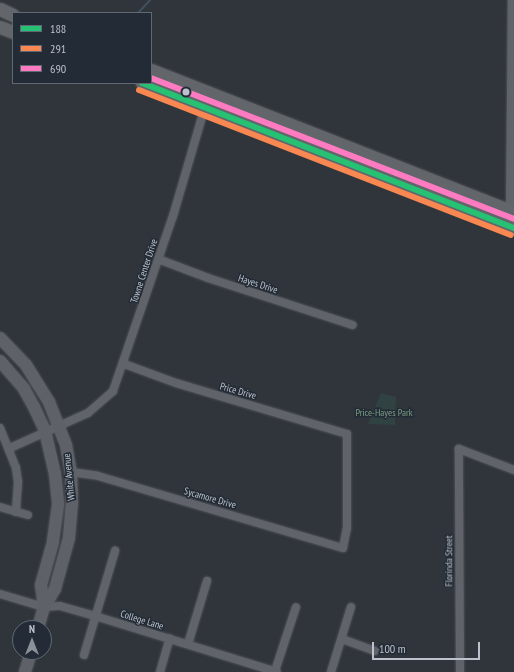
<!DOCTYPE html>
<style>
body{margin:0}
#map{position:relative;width:514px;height:672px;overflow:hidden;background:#30353b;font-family:"PT Sans Narrow",sans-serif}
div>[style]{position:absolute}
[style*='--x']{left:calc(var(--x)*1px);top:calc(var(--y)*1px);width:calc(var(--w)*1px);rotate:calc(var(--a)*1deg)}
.green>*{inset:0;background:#304242}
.stream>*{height:2px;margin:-1px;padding:0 1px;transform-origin:1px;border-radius:1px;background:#405063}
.roads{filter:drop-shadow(0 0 1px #4e5156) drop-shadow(0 0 1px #4e5156)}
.minor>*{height:8px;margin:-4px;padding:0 4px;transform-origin:4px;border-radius:4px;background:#60646a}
.tertiary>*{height:10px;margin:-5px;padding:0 5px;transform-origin:5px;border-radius:5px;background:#60646a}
.secondary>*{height:12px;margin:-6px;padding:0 6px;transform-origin:6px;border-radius:6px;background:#5e6268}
.primary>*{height:13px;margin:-6.5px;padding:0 6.5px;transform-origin:6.5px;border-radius:6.5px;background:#62666b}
.bus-1>*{height:6px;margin:-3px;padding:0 3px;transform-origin:3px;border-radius:3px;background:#26c172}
.bus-2>*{height:6px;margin:-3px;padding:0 3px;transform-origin:3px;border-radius:3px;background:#f88751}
.bus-3>*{height:6px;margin:-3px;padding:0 3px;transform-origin:3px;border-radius:3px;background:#fe7ac1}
.dots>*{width:11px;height:11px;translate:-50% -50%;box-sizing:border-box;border:2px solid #232c36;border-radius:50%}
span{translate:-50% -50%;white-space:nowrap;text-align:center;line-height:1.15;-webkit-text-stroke:3px #232c36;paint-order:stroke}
.street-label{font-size:10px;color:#bcc2cb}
.park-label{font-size:10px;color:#7d9d84}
.legend{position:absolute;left:12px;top:12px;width:140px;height:72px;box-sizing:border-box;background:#232c36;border:1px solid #606872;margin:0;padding:5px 7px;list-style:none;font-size:12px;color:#bcc2cb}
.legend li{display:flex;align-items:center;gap:8px;height:20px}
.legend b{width:20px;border:1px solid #606872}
.north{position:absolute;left:12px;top:620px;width:40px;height:40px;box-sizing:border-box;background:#232c36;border:1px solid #606872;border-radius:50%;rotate:0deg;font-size:11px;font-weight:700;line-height:16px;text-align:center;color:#bcc2cb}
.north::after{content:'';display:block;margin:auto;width:14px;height:18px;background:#8b9199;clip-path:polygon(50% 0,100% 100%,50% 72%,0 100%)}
.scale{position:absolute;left:372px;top:642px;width:108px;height:18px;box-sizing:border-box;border:2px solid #bcc2cb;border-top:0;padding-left:5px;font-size:12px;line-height:14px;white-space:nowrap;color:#bcc2cb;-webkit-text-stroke:3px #232c36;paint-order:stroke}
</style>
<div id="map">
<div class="green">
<div style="clip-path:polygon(381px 393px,396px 397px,395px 425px,368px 424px)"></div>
</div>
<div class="stream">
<div style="--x:138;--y:13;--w:18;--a:-47"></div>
</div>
<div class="roads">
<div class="minor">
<div style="--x:158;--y:259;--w:53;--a:20.8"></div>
<div style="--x:208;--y:278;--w:152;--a:18"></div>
<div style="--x:0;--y:428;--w:43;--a:68.2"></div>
<div style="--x:16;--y:468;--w:14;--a:82"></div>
<div style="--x:18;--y:482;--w:30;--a:94"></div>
<div style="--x:10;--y:448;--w:85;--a:-24.2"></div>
<div style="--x:88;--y:413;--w:33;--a:-41"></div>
<div style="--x:113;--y:391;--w:185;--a:-71.1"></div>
<div style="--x:173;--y:216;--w:128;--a:-73.7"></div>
<div style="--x:71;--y:472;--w:27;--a:8"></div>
<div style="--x:98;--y:476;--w:255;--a:16.4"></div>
<div style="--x:343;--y:548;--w:20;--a:-79"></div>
<div style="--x:347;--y:528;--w:94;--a:-90"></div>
<div style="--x:347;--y:434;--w:178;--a:-163.4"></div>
<div style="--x:176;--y:383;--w:55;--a:-159.9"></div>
<div style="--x:0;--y:507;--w:29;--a:16"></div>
<div style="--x:0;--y:594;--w:46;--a:16.5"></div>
<div style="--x:44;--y:607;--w:16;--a:-4"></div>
<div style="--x:60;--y:606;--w:36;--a:16"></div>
<div style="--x:95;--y:616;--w:190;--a:17.1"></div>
<div style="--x:342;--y:639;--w:35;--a:20"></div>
<div style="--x:188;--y:644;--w:66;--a:-73.2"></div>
<div style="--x:84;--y:655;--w:109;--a:-73.4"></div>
<div style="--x:275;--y:671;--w:67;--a:-71.8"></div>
<div style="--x:160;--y:672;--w:35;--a:-74"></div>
<div style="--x:331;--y:672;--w:68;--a:-72.9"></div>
<div style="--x:460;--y:672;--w:223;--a:-90.3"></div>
<div style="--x:459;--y:449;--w:59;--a:20.9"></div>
</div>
<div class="tertiary">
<div style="--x:511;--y:211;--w:211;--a:-89.5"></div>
</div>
<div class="secondary">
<div style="--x:0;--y:338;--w:37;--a:46"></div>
<div style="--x:26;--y:365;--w:44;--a:58.1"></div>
<div style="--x:49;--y:402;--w:46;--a:68.4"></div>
<div style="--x:66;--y:445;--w:27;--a:80"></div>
<div style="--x:71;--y:472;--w:31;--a:88"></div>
<div style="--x:72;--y:503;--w:35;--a:95"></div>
<div style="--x:69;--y:538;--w:53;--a:105.4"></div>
<div style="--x:55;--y:589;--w:21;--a:121"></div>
<div style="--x:44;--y:607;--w:22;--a:106"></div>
<div style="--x:0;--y:361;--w:37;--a:49"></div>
<div style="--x:24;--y:389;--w:21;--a:61"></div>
<div style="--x:34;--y:407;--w:26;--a:65"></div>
<div style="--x:45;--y:431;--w:44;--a:76.9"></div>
<div style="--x:55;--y:474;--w:31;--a:84"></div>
<div style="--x:58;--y:505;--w:37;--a:98"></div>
<div style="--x:53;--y:542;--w:45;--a:105.6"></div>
<div style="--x:41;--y:585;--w:22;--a:82"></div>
<div style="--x:25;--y:672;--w:21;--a:-73"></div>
</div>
<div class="primary">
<div style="--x:0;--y:9;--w:14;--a:25"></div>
<div style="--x:0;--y:27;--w:14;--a:21"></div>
<div style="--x:151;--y:70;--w:390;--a:21.4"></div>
<div style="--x:142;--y:83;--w:399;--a:21.3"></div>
</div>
</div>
<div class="bus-1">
<div style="--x:142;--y:83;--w:399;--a:21.3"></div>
</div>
<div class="bus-2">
<div style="--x:139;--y:90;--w:399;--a:21.3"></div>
</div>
<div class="bus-3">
<div style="--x:151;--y:78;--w:389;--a:21.2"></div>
</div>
<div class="dots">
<div style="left:186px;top:92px;background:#bcc2cb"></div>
</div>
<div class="street-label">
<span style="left:144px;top:271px;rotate:-72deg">Towne Center Drive</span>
<span style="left:258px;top:284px;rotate:18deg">Hayes Drive</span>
<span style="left:238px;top:391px;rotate:16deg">Price Drive</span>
<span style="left:69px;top:477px;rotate:-96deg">White Avenue</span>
<span style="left:210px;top:498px;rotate:16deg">Sycamore Drive</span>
<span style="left:449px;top:561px;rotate:-90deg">Florinda Street</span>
<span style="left:142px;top:620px;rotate:17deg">College Lane</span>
</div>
<div class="park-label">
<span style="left:384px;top:413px">Price-Hayes Park</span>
</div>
<ul class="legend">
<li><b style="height:5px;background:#26c172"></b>188</li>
<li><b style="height:5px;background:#f88751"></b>291</li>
<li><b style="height:5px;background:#fe7ac1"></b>690</li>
</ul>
<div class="north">N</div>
<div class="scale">100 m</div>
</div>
